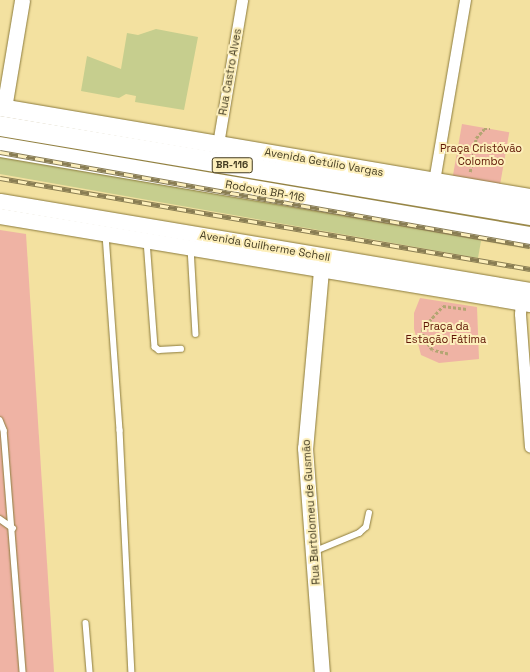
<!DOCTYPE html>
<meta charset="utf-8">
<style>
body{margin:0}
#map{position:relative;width:530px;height:672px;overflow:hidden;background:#f3e1a0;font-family:"Space Grotesk",sans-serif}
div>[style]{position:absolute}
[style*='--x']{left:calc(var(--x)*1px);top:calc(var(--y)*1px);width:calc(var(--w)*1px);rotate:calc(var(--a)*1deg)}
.green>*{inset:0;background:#efb3a4;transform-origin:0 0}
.building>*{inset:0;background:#c6ce8e}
.path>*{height:2.5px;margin-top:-1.25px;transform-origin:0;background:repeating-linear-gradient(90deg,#b3a572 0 3px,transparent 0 5px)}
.roads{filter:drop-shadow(0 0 1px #8c7b3c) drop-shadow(0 0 1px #8c7b3c)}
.service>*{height:5.5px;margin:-2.75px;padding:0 2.75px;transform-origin:2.75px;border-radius:2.75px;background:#fff}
.minor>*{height:11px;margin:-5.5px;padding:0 5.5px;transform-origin:5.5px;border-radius:5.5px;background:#fff}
.secondary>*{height:15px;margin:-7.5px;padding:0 7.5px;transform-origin:7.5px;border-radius:7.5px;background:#fff}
.primary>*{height:17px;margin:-8.5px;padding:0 8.5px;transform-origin:8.5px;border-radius:8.5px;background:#fff}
.motorway>*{height:20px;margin:-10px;padding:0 10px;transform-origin:10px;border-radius:10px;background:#fff}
.rail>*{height:4.5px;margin-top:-2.25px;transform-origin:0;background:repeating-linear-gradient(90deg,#fdefbb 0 9px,#897d53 0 18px);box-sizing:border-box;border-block:1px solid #897d53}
span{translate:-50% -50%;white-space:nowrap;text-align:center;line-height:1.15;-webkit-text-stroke:4px #fdefbb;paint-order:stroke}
.shield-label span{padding:1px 3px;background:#fdefbb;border:1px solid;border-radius:3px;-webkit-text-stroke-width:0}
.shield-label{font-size:10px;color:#433b21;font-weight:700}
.street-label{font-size:11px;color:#433b21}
.park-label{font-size:11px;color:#5f1605}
</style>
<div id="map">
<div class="green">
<div style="left:462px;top:124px;width:48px;height:56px;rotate:10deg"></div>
<div style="clip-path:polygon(0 230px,26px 234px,54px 672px,0 672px)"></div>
<div style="clip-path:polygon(420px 298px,477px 307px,479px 359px,439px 363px,421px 355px,414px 329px,414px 313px)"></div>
</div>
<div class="building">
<div style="clip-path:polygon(156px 29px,198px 37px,184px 110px,135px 102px,136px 96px,126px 94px,119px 98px,81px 91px,87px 56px,121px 69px,127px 33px,138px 35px)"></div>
<div style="clip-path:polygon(0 156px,479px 240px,481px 241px,478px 258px,0 174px)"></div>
</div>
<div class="path">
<div style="--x:470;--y:172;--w:35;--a:-80"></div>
<div style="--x:476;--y:138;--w:12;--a:-48"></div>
<div style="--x:484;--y:129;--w:6;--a:0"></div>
<div style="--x:448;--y:354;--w:16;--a:-166"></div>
<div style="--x:432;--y:350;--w:16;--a:-125"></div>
<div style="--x:423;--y:337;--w:8;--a:-97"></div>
<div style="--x:422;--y:329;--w:31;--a:-48"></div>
<div style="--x:443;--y:306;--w:24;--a:7"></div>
</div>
<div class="roads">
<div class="service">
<div style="--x:106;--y:235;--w:196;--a:85.9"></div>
<div style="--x:120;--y:430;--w:242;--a:87.2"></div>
<div style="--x:147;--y:241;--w:106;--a:85.7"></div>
<div style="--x:155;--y:347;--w:5;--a:37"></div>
<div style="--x:159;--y:350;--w:22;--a:-3"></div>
<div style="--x:191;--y:248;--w:86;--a:86.7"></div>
<div style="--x:0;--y:420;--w:11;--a:68"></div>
<div style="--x:4;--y:430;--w:243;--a:85.5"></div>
<div style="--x:0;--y:519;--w:16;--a:35"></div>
<div style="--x:313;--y:552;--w:50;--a:-22.4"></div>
<div style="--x:359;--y:533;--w:9;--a:-41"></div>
<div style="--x:366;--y:527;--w:14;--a:-78"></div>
<div style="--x:86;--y:623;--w:49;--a:85.3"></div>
</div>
<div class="minor">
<div style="--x:218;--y:144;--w:146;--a:-80.5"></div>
<div style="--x:434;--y:181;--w:184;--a:-80.3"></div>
<div style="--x:521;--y:296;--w:18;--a:93"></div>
<div style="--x:520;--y:314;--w:133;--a:85.7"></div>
</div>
<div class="secondary">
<div style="--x:4;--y:108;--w:109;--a:-80.5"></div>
<div style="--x:0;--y:201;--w:537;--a:9.53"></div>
<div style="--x:0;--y:216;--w:537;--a:9.43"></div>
<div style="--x:322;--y:259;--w:190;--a:95.1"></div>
<div style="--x:305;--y:448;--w:225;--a:85.7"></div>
</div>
<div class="primary">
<div style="--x:0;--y:107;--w:538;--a:9.64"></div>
</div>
<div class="motorway">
<div style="--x:0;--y:126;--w:537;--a:9.53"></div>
<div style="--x:0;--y:147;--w:538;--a:9.64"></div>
</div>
</div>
<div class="rail">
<div style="--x:0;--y:152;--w:538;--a:10.06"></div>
<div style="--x:0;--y:178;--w:538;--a:9.74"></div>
</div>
<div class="shield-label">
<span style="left:232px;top:165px">BR-116</span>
</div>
<div class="street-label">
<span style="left:230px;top:72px;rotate:-80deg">Rua Castro Alves</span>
<span style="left:324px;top:162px;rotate:10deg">Avenida Getúlio Vargas</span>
<span style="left:265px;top:191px;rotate:10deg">Rodovia BR-116</span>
<span style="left:265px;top:246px;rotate:10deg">Avenida Guilherme Schell</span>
<span style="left:311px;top:512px;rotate:-94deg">Rua Bartolomeu de Gusmão</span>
</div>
<div class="park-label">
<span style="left:481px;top:155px">Praça Cristóvão<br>Colombo</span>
<span style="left:446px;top:333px">Praça da<br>Estação Fátima</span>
</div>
</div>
